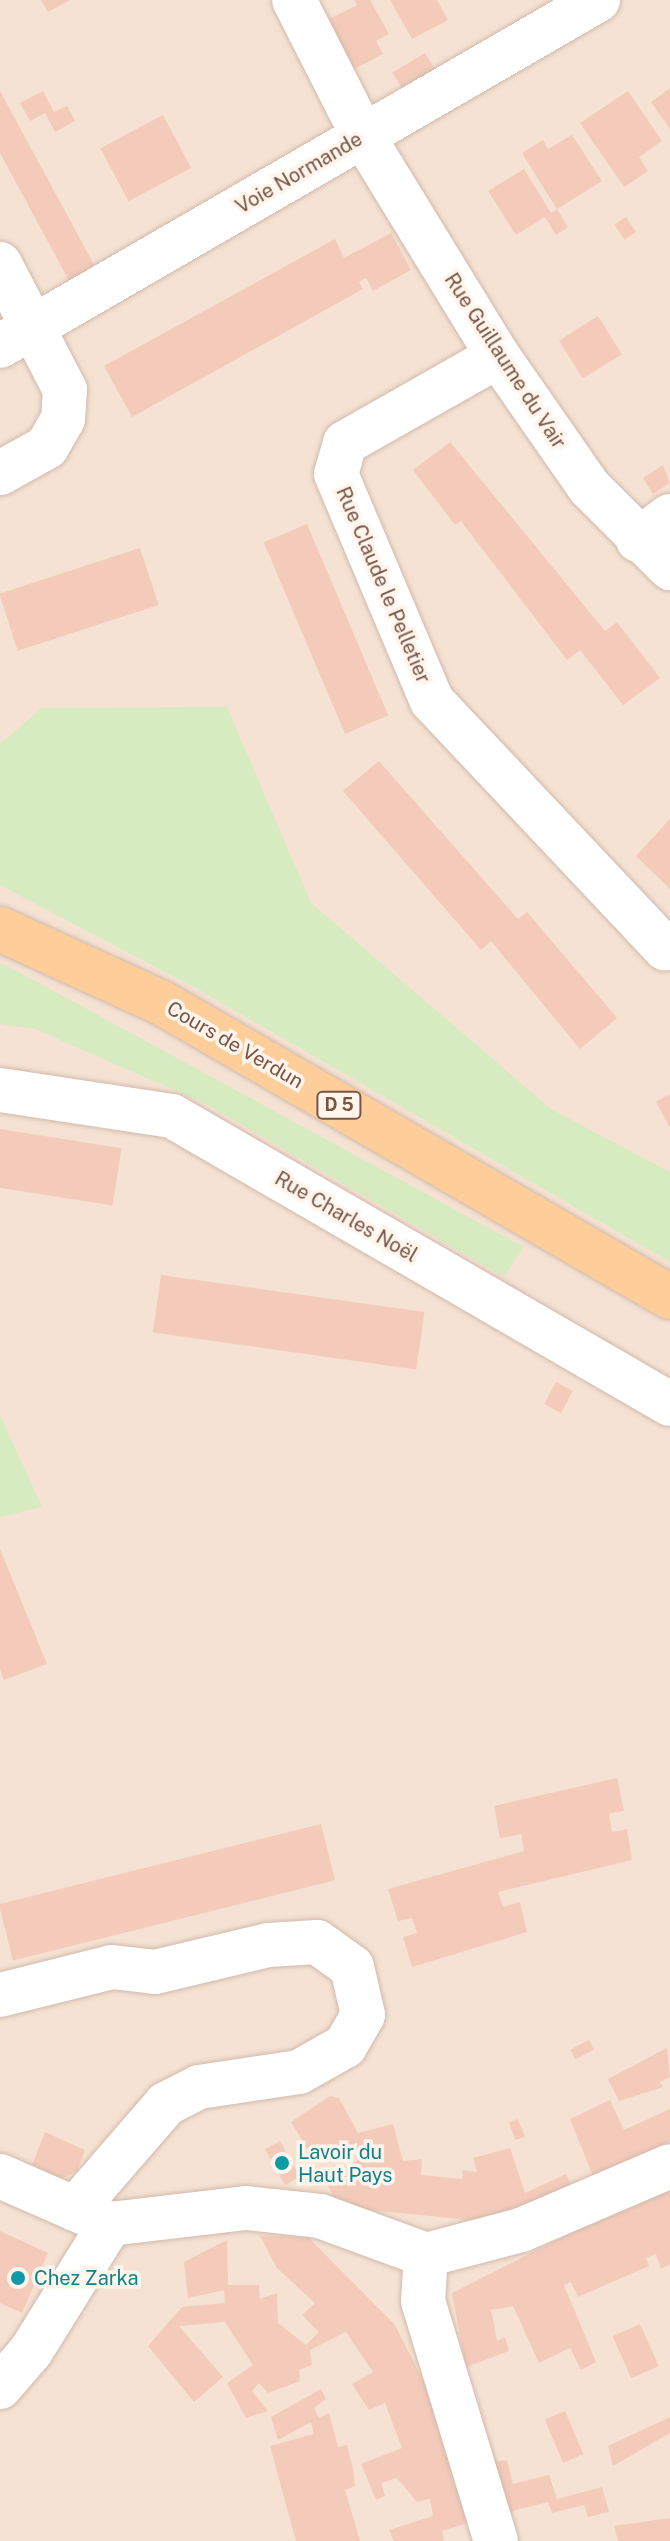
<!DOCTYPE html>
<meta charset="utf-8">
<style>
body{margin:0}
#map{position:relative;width:670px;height:2541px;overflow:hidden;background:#fdf1e4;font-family:"Public Sans",sans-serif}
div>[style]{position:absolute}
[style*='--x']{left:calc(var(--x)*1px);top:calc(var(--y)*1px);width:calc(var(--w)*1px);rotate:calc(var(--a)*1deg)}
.residential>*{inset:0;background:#f5e2d2;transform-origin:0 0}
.green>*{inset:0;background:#d7ebc1}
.building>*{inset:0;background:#f4cbba;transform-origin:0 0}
.roads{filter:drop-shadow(0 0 2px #d1b9ac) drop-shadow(0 0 2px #d1b9ac)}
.minor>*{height:44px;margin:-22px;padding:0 22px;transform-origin:22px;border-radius:22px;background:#fff}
.major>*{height:44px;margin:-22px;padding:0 22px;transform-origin:22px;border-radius:22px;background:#fece9a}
.dots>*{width:22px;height:22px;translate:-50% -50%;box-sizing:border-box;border:4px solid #fff5eb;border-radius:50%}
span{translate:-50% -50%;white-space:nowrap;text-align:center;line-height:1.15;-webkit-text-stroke:7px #fff5eb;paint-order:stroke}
.shield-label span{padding:2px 6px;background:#fff5eb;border:2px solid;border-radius:6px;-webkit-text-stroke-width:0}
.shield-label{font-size:18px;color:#775448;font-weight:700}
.street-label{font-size:20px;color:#775448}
.culture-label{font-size:20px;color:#0d838f}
.left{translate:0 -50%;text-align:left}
</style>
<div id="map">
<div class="residential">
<div style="left:0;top:0;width:670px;height:2541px"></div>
</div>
<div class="green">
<div style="clip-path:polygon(227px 707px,311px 903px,551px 1109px,670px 1172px,670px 1262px,201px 991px,0 885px,0 744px,42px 708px)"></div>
<div style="clip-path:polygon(0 964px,8px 966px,524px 1247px,504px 1277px,206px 1104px,35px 1029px,0 1024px)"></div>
<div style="clip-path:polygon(0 1415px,42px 1507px,0 1517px)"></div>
</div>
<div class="building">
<div style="clip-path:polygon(41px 0,70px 0,48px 12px)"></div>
<div style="clip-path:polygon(354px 0,370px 0,389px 34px,376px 41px,383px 54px,343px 75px,317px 25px,357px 5px)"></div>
<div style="clip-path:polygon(390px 0,437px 0,448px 20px,412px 39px)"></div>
<div style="left:425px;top:53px;width:26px;height:38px;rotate:59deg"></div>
<div style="clip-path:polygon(670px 88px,670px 129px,651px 102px)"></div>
<div style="clip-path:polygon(0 91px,98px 272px,73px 288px,0 153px)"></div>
<div style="clip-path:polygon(43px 91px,54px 112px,67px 106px,75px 121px,55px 132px,45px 113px,30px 121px,20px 103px)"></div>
<div style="clip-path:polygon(628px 91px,662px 141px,639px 157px,648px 171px,624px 187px,580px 123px)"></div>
<div style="left:163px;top:115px;width:60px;height:71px;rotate:62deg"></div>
<div style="clip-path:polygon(572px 135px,602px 181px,557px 209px,522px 153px,543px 140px,548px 149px)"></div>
<div style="clip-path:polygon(524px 169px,551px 213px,557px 209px,568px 227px,556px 235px,545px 217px,516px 235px,488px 191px)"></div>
<div style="left:626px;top:217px;width:18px;height:14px;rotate:56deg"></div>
<div style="clip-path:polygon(391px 233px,411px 270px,373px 291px,366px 278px,359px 282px,363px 289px,132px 417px,104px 366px,335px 239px,344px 258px)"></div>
<div style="left:598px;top:316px;width:45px;height:46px;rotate:58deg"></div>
<div style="clip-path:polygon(450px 442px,605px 631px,617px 622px,660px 678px,623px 705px,580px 650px,567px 660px,461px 521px,455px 525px,413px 470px)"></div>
<div style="clip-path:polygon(663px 465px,670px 483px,653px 494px,643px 478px)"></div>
<div style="left:307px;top:524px;width:208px;height:47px;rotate:67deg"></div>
<div style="left:140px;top:548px;width:60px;height:148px;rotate:72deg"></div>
<div style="clip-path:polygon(379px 761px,518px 919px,527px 912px,617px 1018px,580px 1049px,491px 941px,481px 950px,343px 791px)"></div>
<div style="clip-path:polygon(670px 819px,670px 889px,636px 856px)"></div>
<div style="clip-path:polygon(670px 1094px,670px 1128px,656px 1102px)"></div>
<div style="left:0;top:1129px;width:123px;height:58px;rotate:9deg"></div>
<div style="left:161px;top:1275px;width:266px;height:58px;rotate:8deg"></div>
<div style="left:556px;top:1382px;width:19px;height:25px;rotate:28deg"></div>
<div style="clip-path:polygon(0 1549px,47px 1664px,4px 1680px,0 1669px)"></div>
<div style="clip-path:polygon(617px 1778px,624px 1811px,609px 1813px,612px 1832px,627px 1829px,632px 1860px,498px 1892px,503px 1907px,520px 1902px,527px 1932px,412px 1967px,403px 1937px,417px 1933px,412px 1918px,398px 1921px,388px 1889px,524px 1851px,521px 1834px,500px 1838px,494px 1806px)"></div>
<div style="left:321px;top:1824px;width:58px;height:332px;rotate:76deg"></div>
<div style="left:589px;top:2040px;width:11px;height:21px;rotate:63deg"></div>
<div style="clip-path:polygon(667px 2048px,670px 2077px,660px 2082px,663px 2087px,619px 2101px,608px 2079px)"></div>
<div style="clip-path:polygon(330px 2096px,339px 2098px,358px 2133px,393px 2124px,403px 2161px,422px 2159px,421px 2175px,462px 2179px,463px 2170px,477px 2172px,473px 2158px,510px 2148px,525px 2193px,566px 2174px,572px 2186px,519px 2225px,340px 2207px,328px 2186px,335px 2173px,358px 2160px,348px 2143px,315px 2162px,291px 2122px)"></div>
<div style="clip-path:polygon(610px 2100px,624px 2130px,670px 2109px,670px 2141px,593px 2176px,570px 2119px)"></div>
<div style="left:518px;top:2119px;width:19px;height:10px;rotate:69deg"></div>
<div style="clip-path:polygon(45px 2132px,85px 2150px,77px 2171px,58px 2181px,30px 2170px)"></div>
<div style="left:280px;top:2141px;width:41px;height:17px;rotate:61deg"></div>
<div style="clip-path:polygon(670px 2183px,670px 2264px,661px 2269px,656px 2254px,646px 2258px,649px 2266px,578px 2297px,571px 2282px,564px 2285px,596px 2362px,581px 2370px,570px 2348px,539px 2363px,513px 2306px,491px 2310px,497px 2341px,505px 2337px,509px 2351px,466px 2367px,452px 2293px)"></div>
<div style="clip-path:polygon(0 2231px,48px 2253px,22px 2313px,0 2303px)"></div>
<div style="clip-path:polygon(260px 2236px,308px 2237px,395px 2325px,430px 2394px,477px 2520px,442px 2531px,444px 2541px,394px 2541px,389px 2530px,433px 2516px,430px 2499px,417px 2502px,397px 2478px,381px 2483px,385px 2496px,376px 2500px,361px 2464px,402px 2448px,385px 2403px,369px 2410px,352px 2384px,373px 2372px,346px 2332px,310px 2350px,312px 2365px,299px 2370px,300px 2381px,268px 2393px,259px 2383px,252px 2391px,268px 2411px,246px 2418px,227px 2383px,253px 2365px,225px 2322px,179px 2326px,223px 2377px,194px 2402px,148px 2346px,182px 2307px,225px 2303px,224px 2290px,188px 2298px,184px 2262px,227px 2240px,228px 2285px,259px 2285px,260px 2299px,277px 2293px,278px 2323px,306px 2345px,319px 2332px,302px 2315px,315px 2303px,277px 2268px)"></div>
<div style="left:640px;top:2324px;width:46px;height:30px;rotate:66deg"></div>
<div style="clip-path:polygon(321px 2389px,326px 2399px,314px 2408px,319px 2418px,329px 2413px,338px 2447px,347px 2445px,353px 2468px,355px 2486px,345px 2490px,360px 2541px,296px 2541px,270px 2446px,314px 2434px,311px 2422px,278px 2440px,271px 2417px)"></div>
<div style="left:565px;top:2411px;width:47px;height:22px;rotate:67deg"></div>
<div style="clip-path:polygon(670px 2417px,670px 2433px,613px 2466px,608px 2446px)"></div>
<div style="clip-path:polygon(507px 2460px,513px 2484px,549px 2475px,557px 2499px,602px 2487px,609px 2512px,588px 2517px,584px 2505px,552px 2513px,548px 2502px,508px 2512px,490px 2463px)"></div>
<div style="clip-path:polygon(670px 2518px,670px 2541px,618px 2541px,614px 2526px)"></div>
</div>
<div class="roads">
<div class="minor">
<div style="--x:294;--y:0;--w:153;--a:63.1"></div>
<div style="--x:363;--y:136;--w:258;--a:58.5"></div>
<div style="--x:498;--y:356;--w:160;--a:55.2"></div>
<div style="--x:589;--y:487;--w:115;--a:45"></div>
<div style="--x:0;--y:264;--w:142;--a:62.7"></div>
<div style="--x:65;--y:390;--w:29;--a:94"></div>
<div style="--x:63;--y:419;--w:32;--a:120"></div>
<div style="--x:47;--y:447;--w:54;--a:151"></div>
<div style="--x:0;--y:346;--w:691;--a:-30.05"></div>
<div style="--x:498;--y:356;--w:176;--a:150.4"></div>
<div style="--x:345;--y:443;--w:32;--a:106"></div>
<div style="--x:336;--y:474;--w:246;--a:67.1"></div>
<div style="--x:432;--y:701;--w:340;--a:46.7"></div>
<div style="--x:665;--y:948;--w:6;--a:-39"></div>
<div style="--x:638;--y:540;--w:40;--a:-37"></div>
<div style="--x:0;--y:1090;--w:174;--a:8.6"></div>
<div style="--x:172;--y:1116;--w:575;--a:30.04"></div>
<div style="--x:0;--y:1995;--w:115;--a:-14"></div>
<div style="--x:112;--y:1967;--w:43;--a:6.6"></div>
<div style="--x:155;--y:1972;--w:116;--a:-13.4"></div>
<div style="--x:268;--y:1945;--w:49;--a:-3.5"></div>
<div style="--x:317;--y:1942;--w:43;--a:35.5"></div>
<div style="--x:352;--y:1967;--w:49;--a:77.1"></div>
<div style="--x:363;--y:2015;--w:36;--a:120"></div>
<div style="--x:345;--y:2046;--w:53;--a:150.5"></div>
<div style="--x:299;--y:2072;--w:101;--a:171.5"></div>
<div style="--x:199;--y:2087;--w:37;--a:153"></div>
<div style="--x:166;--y:2104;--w:139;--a:130.9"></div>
<div style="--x:0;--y:2176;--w:120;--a:23.6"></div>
<div style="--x:110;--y:2224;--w:137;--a:-6.7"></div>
<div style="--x:246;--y:2208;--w:74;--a:6.2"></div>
<div style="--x:320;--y:2216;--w:113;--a:20.2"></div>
<div style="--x:426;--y:2255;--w:98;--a:-14.7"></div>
<div style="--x:521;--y:2230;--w:162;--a:-23.2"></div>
<div style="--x:426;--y:2255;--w:46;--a:93.7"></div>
<div style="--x:423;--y:2301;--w:251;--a:73.1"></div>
<div style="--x:0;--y:2387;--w:48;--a:-49.3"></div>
<div style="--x:31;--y:2351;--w:150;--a:-58.1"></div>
</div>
<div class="major">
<div style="--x:0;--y:929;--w:178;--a:24.6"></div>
<div style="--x:162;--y:1003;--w:587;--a:30.06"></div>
</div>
</div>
<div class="dots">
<div style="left:282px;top:2163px;background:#0f9aa8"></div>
<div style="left:18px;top:2278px;background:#0f9aa8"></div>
</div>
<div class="shield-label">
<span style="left:339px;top:1105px">D 5</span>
</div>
<div class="street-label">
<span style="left:299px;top:173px;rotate:-30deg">Voie Normande</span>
<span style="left:505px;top:361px;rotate:57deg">Rue Guillaume du Vair</span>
<span style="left:383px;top:585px;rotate:67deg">Rue Claude le Pelletier</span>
<span style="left:235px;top:1045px;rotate:30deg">Cours de Verdun</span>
<span style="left:346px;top:1217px;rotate:30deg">Rue Charles Noël</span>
</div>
<div class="culture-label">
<span class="left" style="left:298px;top:2164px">Lavoir du<br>Haut Pays</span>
<span class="left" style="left:34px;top:2278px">Chez Zarka</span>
</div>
</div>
